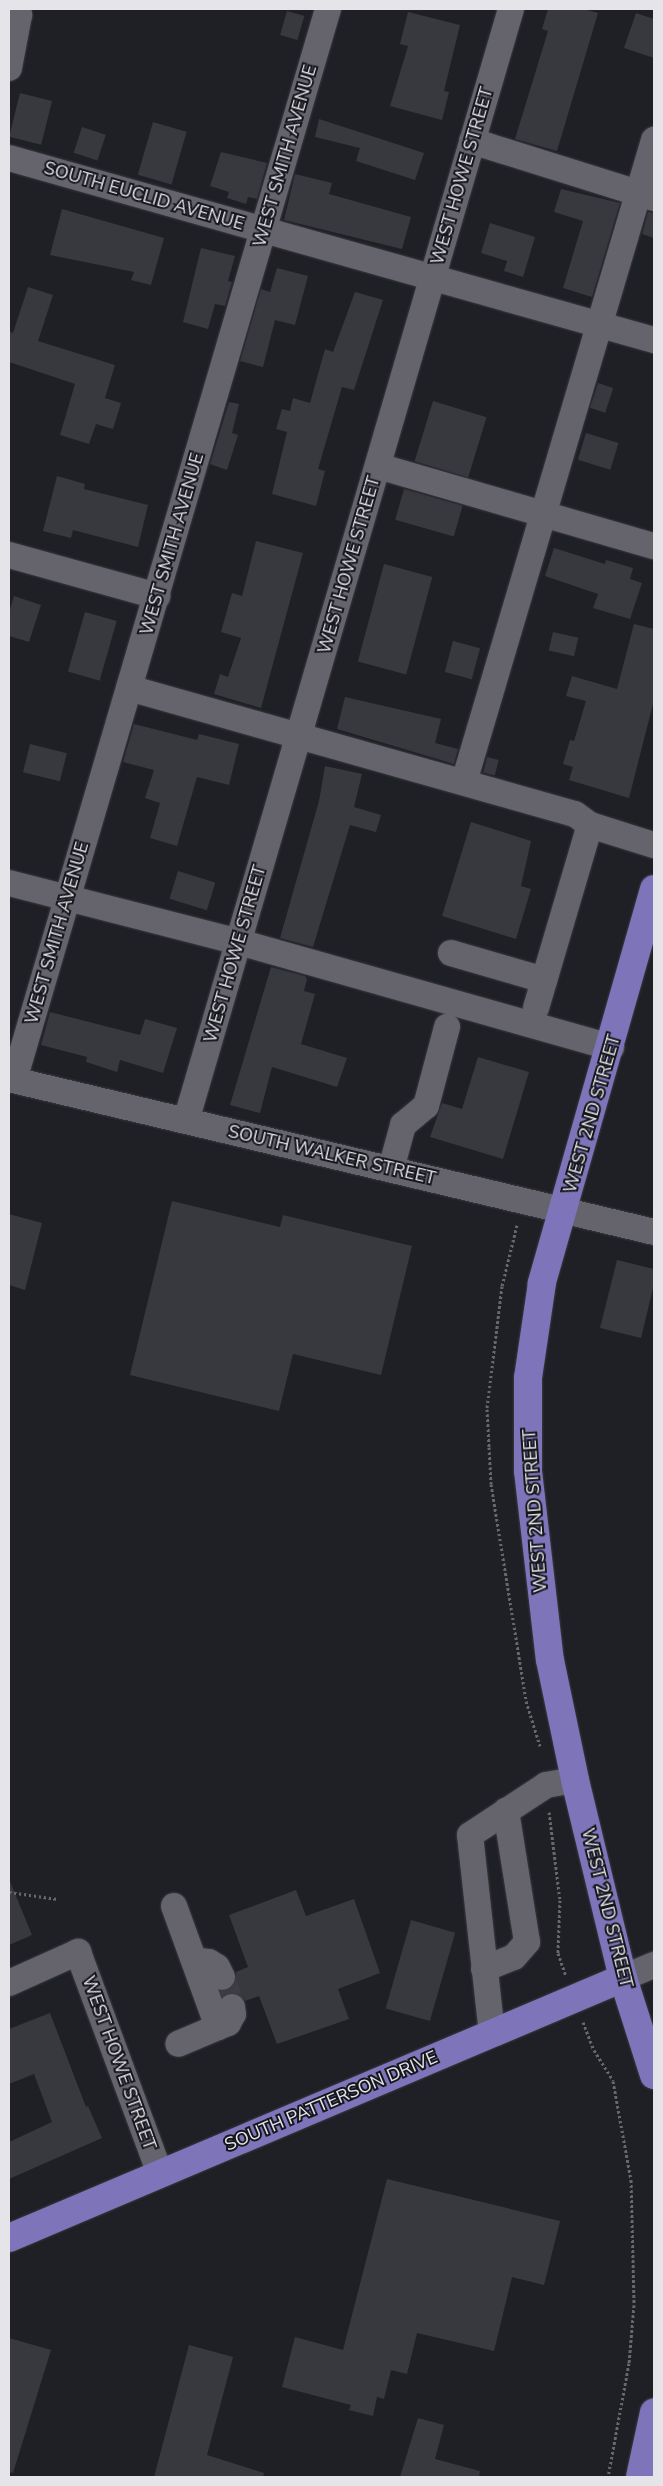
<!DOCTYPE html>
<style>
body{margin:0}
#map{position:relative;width:663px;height:2486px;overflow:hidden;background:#1f1f26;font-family:"Nunito Sans",sans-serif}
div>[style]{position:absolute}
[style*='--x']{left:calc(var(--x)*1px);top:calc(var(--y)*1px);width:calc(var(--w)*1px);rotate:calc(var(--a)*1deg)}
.building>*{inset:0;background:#38383f;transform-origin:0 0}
.minor-tunnel>*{height:26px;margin-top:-13px;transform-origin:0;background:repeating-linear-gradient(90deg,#3d3d43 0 26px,transparent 0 39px)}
.path>*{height:3px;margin-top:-1.5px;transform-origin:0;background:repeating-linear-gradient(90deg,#67676d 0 2.5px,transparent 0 5px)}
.roads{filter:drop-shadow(0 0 1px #39393f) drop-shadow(0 0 1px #39393f)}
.minor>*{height:26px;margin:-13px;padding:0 13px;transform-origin:13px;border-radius:13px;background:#65646d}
.major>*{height:28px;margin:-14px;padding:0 14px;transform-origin:14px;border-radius:14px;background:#7e74ba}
span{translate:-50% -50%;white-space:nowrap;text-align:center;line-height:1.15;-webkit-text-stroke:4px #16161d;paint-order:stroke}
.street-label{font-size:18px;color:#e4e4e9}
.frame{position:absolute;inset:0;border:10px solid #e4e4e9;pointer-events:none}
</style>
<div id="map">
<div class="building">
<div style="clip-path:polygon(548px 9px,583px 9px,598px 13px,557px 151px,515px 139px,548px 31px,542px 29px)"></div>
<div style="left:287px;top:11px;width:18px;height:25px;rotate:16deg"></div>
<div style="clip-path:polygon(408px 12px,460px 25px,444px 91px,449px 92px,442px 120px,390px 106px,408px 46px,400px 44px)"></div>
<div style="clip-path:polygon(636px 13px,654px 19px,654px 58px,624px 48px)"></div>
<div style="left:20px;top:93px;width:33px;height:45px;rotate:14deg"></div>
<div style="clip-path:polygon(319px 119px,424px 153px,415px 180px,356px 161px,360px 148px,315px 137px)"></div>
<div style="left:153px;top:122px;width:35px;height:55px;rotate:16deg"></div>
<div style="left:82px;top:127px;width:25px;height:27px;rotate:18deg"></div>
<div style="clip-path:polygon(221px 152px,267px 163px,257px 199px,248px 197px,246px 204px,227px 198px,229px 192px,210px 186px)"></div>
<div style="clip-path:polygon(295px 174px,332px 183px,329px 194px,411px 217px,402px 249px,284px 220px)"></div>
<div style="clip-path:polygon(561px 189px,620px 203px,592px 297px,563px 288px,583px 221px,554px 212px)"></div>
<div style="clip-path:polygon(62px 209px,164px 238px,151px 285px,131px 280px,134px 272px,50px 255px)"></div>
<div style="clip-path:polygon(648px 212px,654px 213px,654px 238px,642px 234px)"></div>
<div style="clip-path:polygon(490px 223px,535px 237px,523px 277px,504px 271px,507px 261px,481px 253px)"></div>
<div style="clip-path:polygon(201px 248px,235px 256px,228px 281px,232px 282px,225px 306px,215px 304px,208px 329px,183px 322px)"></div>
<div style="clip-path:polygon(277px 268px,308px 276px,295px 325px,275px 320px,263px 367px,240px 361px,261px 289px,270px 292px)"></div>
<div style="clip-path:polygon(28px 287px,53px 295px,38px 341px,115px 365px,105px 398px,121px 403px,113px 429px,96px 424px,89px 444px,60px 435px,75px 384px,9px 362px,9px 331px,13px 333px)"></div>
<div style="clip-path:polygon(355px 292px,383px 300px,354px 390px,342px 387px,318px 469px,325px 471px,316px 506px,272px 494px,287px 432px,276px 429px,282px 409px,290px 411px,293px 398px,310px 403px,325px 349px,333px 352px)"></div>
<div style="left:598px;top:383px;width:16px;height:26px;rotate:18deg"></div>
<div style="left:433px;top:401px;width:56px;height:63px;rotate:17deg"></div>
<div style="clip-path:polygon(229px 402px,239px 404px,232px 433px,238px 435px,227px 470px,210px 464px)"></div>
<div style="left:586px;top:433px;width:34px;height:28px;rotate:17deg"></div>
<div style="clip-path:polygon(57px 476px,85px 484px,84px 489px,148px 505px,138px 547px,73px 530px,71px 538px,43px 531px)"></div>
<div style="left:404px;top:489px;width:61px;height:32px;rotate:16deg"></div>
<div style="clip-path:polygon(256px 541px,303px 553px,261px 708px,214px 694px,220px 674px,228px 677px,241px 638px,221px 632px,232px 593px,242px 596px)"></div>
<div style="clip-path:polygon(554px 548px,605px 564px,606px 560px,633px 568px,630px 579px,642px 583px,630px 619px,593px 608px,598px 594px,545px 576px)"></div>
<div style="left:384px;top:564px;width:50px;height:101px;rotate:15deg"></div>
<div style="clip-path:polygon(14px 596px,41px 605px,29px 642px,9px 636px,9px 612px)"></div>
<div style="left:85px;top:612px;width:33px;height:62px;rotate:16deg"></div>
<div style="clip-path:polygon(634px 624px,654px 629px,654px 700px,629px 798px,569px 780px,573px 767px,563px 764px,570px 740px,574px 741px,586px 701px,566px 696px,572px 676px,617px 689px)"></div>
<div style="left:553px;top:632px;width:26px;height:19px;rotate:13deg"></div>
<div style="left:453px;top:641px;width:28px;height:32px;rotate:15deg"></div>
<div style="clip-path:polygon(345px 697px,441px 719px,435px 743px,458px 749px,454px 764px,337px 729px)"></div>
<div style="clip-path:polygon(134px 724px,197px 740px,199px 734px,239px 744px,229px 785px,197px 777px,177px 846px,150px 838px,160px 803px,145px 798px,154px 770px,123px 762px)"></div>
<div style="left:30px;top:744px;width:38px;height:29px;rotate:14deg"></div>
<div style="left:487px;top:757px;width:12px;height:16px;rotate:14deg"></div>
<div style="clip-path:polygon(325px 766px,362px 774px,354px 807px,381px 815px,376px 832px,350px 825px,313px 947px,280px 938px,319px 801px)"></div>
<div style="clip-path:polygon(471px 822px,531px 841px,521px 886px,531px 889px,516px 939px,442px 916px)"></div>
<div style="left:178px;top:871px;width:39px;height:29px;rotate:17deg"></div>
<div style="clip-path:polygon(271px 967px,305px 976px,307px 979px,304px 991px,315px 994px,301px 1044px,347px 1058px,337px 1087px,272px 1067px,260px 1113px,230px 1105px)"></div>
<div style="clip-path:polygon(50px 1012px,140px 1035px,145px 1019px,177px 1028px,163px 1073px,120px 1060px,117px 1072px,86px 1062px,87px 1057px,41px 1045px)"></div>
<div style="clip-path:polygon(478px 1057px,529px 1072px,503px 1159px,430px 1137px,442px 1103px,462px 1109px)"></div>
<div style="clip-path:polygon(172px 1201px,280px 1227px,283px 1215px,412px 1246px,381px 1375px,293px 1354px,279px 1411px,130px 1375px)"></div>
<div style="clip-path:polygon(9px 1214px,42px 1223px,25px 1290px,9px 1285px)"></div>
<div style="clip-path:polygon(617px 1260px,654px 1269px,654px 1284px,641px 1338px,600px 1328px)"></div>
<div style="clip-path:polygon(9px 1879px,32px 1935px,9px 1945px)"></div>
<div style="clip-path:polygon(296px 1890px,306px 1916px,354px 1899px,380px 1973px,338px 1989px,349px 2019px,277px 2044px,259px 1996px,245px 2001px,237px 1993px,224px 1995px,223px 1992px,235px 1985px,236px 1972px,248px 1967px,229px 1915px)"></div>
<div style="left:411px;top:1920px;width:46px;height:92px;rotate:16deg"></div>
<div style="clip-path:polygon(50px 2013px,86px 2107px,88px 2106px,102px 2138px,9px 2179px,9px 2142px,52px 2122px,34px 2074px,9px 2084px,9px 2029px)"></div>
<div style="clip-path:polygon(387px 2179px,560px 2221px,544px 2285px,512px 2277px,494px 2351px,417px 2333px,407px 2374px,391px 2370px,384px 2399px,377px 2397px,373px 2416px,349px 2410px,351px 2405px,282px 2387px,295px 2337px,343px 2350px)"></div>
<div style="clip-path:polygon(9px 2338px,51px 2350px,13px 2473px,9px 2472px)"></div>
<div style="clip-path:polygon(189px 2345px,233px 2357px,207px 2455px,264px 2473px,263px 2477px,154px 2477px)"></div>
<div style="clip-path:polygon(418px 2418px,444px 2425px,435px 2459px,480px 2471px,479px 2477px,400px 2477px)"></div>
</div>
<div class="minor-tunnel">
<div style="--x:222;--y:1977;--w:32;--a:72"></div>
</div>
<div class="path">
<div style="--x:517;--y:1225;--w:63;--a:103.8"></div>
<div style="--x:502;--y:1286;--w:124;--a:97"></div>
<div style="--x:487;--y:1409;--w:38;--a:87"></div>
<div style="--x:489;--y:1447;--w:37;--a:87"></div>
<div style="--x:491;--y:1484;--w:220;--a:80.8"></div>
<div style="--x:526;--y:1701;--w:47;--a:72.7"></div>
<div style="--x:549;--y:1812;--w:89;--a:82.9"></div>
<div style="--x:560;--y:1900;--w:53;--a:92.2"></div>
<div style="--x:558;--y:1953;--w:24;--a:71"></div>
<div style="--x:9;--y:1892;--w:49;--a:8.3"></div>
<div style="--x:583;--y:2022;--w:30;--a:69"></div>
<div style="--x:594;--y:2050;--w:36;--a:58"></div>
<div style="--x:613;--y:2081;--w:101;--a:79.7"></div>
<div style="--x:631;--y:2180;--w:125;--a:88.6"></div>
<div style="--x:634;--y:2305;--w:58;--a:94.9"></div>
<div style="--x:629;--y:2363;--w:116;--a:100.4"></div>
</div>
<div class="roads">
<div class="minor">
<div style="--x:9;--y:9;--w:12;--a:31"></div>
<div style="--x:19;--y:15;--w:54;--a:100.7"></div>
<div style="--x:472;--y:141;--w:191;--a:17.4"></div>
<div style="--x:9;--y:158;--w:670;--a:15.76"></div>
<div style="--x:378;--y:466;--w:287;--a:16.2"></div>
<div style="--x:9;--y:555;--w:154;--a:15.5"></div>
<div style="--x:129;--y:688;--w:463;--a:15.8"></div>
<div style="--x:575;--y:814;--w:19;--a:36"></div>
<div style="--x:590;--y:825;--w:67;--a:17.4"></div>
<div style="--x:464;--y:782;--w:670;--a:-73.51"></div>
<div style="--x:9;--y:883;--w:237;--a:14.4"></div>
<div style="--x:239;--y:942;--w:387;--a:15.8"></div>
<div style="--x:451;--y:953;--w:97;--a:16.2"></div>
<div style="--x:536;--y:1008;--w:191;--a:-73.6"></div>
<div style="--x:9;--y:1079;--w:663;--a:13.34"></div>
<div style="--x:14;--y:1080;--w:1116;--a:-73.66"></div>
<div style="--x:186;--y:1121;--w:1159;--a:-73.71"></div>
<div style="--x:391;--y:1169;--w:46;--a:-74.7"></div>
<div style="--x:403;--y:1125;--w:30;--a:-40"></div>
<div style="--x:426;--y:1106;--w:82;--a:-75.1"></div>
<div style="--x:174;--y:1906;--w:129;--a:70"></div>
<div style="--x:218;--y:2027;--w:43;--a:157"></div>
<div style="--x:194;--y:1960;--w:15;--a:8"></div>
<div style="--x:209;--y:1962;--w:9;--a:32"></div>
<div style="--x:217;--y:1967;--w:11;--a:63"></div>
<div style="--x:484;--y:1969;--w:32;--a:-22"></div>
<div style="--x:514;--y:1957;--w:20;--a:-49"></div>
<div style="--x:527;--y:1942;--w:133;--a:-99.1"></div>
<div style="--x:623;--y:1978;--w:34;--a:-23"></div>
<div style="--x:9;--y:1983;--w:76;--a:-24.2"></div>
<div style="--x:78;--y:1952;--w:237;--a:69.7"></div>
<div style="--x:218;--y:2027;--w:11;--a:-22"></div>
<div style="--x:228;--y:2023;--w:10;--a:-61"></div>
<div style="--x:233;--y:2014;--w:7;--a:-98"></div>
<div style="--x:492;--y:2034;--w:200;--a:-96.3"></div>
<div style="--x:470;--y:1835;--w:91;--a:-33.3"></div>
<div style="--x:546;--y:1785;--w:29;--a:-10"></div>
</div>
<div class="major">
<div style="--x:654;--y:889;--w:410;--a:105.9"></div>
<div style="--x:542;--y:1283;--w:96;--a:98.4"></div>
<div style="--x:528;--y:1378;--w:93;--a:90"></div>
<div style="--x:528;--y:1471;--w:190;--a:83.4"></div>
<div style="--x:550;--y:1660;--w:123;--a:78.2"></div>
<div style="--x:575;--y:1780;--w:204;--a:76.4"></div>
<div style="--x:623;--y:1978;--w:102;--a:72.3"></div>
<div style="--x:9;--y:2238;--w:667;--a:-22.95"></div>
<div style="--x:640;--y:2477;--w:66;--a:-77.8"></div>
</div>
</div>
<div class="street-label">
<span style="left:285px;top:156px;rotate:-74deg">WEST SMITH AVENUE</span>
<span style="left:462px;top:176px;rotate:-74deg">WEST HOWE STREET</span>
<span style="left:144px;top:196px;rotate:16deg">SOUTH EUCLID AVENUE</span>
<span style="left:172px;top:544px;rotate:-74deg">WEST SMITH AVENUE</span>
<span style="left:349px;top:565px;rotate:-74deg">WEST HOWE STREET</span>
<span style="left:57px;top:933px;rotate:-74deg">WEST SMITH AVENUE</span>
<span style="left:235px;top:954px;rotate:-74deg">WEST HOWE STREET</span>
<span style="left:592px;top:1114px;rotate:-74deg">WEST 2ND STREET</span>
<span style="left:332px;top:1155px;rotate:13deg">SOUTH WALKER STREET</span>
<span style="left:535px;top:1511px;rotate:-94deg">WEST 2ND STREET</span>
<span style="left:607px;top:1908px;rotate:76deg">WEST 2ND STREET</span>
<span style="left:119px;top:2063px;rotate:70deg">WEST HOWE STREET</span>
<span style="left:331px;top:2101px;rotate:-23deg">SOUTH PATTERSON DRIVE</span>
</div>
<div class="frame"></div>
</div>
